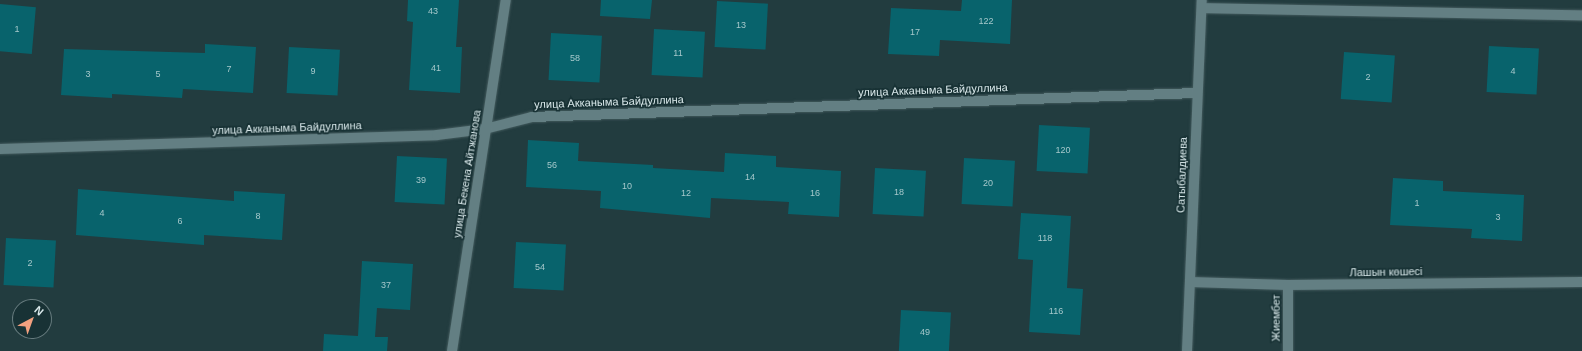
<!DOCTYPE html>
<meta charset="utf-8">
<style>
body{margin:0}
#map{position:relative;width:1582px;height:351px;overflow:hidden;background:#223c3f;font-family:Helvetica,sans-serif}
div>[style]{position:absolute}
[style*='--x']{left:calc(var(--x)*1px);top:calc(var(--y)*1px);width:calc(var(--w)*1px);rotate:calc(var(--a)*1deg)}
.building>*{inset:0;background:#08636c;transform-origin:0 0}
.roads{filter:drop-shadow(0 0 1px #435a5d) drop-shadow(0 0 1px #435a5d)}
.minor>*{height:10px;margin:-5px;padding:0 5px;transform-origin:5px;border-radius:5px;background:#637f83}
span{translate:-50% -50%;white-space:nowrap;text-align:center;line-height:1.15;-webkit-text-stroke:3.5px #183235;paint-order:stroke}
.number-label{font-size:9px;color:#a6c8cb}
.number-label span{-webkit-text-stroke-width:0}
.street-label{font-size:11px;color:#dae9eb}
.north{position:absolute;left:12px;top:299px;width:40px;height:40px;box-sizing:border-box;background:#183235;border:1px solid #667b7e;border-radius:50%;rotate:41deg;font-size:11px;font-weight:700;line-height:16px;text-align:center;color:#dae9eb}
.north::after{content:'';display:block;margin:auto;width:14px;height:18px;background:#f2a07f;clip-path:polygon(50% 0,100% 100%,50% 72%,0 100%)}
</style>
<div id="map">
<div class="building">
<div style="clip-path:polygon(408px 0,459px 0,456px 47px,462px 47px,460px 93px,409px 90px,413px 22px,407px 21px)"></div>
<div style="clip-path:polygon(601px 0,652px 0,650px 19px,600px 16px)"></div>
<div style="clip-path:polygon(962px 0,1012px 0,1010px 44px,940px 40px,939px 56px,888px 54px,891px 8px,961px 11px)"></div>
<div style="left:717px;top:1px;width:51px;height:46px;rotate:3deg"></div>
<div style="left:0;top:4px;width:36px;height:47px;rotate:5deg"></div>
<div style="left:654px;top:29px;width:51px;height:46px;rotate:3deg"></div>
<div style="left:551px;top:33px;width:51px;height:47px;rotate:3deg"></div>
<div style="clip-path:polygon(205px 44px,256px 47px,253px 93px,183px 89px,182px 98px,112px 94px,112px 98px,61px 95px,64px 49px,205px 53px)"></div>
<div style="left:1489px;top:46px;width:50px;height:46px;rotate:3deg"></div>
<div style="left:289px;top:47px;width:51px;height:46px;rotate:3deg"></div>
<div style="left:1344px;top:52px;width:51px;height:47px;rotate:4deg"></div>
<div style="left:1039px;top:125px;width:51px;height:46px;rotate:3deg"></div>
<div style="clip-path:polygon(528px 140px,579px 143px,578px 161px,653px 165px,653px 168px,724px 172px,725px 153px,776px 156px,776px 167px,841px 171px,839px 217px,788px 214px,789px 202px,711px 198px,710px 218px,600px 208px,601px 191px,526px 187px)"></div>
<div style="left:397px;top:156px;width:50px;height:46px;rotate:3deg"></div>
<div style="left:964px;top:158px;width:51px;height:46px;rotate:3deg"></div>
<div style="left:875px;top:168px;width:51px;height:46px;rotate:3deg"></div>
<div style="clip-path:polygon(1393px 178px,1443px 181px,1443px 191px,1524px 195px,1522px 241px,1471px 238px,1472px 229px,1390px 225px)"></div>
<div style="clip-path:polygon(78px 189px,234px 201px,234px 191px,285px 194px,282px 240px,204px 235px,204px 245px,76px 235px)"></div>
<div style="clip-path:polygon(1021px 213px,1071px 216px,1067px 288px,1083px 289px,1080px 335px,1029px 332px,1033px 260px,1018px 259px)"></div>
<div style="left:6px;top:238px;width:50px;height:47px;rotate:3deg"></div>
<div style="left:516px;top:242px;width:50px;height:46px;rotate:3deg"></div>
<div style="clip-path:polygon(362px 261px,413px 264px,410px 310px,377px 308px,375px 337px,388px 337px,387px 351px,323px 351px,324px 334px,358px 336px)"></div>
<div style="left:901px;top:310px;width:50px;height:41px;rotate:3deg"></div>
</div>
<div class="roads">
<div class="minor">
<div style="--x:1202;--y:8;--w:380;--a:1.1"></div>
<div style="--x:0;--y:149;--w:437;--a:-1.8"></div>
<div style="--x:437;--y:135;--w:48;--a:-7.1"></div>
<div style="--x:485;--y:129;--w:49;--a:-14.3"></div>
<div style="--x:532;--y:117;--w:665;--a:-2.07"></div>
<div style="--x:1190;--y:282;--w:98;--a:1.8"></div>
<div style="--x:1288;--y:285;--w:294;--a:-0.6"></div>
<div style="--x:1288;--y:285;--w:66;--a:90"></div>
<div style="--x:452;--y:351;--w:355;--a:-81.3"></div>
<div style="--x:1187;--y:351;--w:351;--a:-87.6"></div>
</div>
</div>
<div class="number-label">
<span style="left:433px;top:11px">43</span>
<span style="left:986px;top:21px">122</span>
<span style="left:741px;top:25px">13</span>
<span style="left:17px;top:29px">1</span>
<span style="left:915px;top:32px">17</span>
<span style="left:678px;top:53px">11</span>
<span style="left:575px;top:58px">58</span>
<span style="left:436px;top:68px">41</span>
<span style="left:229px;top:69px">7</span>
<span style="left:313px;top:71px">9</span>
<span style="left:1513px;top:71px">4</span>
<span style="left:88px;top:74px">3</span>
<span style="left:158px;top:74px">5</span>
<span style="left:1368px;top:77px">2</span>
<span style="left:1063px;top:150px">120</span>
<span style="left:552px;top:165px">56</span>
<span style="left:750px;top:177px">14</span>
<span style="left:421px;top:180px">39</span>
<span style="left:988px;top:183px">20</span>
<span style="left:627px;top:186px">10</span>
<span style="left:899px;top:192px">18</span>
<span style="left:686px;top:193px">12</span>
<span style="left:815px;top:193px">16</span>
<span style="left:1417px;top:203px">1</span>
<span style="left:102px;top:213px">4</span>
<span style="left:258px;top:216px">8</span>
<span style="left:1498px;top:217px">3</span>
<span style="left:180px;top:221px">6</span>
<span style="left:1045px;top:238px">118</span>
<span style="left:30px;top:263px">2</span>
<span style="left:540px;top:267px">54</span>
<span style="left:386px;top:285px">37</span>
<span style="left:1056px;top:311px">116</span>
<span style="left:925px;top:332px">49</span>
</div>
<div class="street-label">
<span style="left:933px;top:90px;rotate:-2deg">улица Акканыма Байдуллина</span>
<span style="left:609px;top:102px;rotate:-2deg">улица Акканыма Байдуллина</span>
<span style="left:287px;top:128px;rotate:-2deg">улица Акканыма Байдуллина</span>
<span style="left:467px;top:174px;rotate:-81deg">улица Бекена Айтжанова</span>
<span style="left:1182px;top:175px;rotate:-88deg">Сатыбалдиева</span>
<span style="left:1386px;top:272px;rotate:-1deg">Лашын көшесі</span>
<span style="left:1276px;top:318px;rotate:-90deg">Жиембет</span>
</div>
<div class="north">N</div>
</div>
